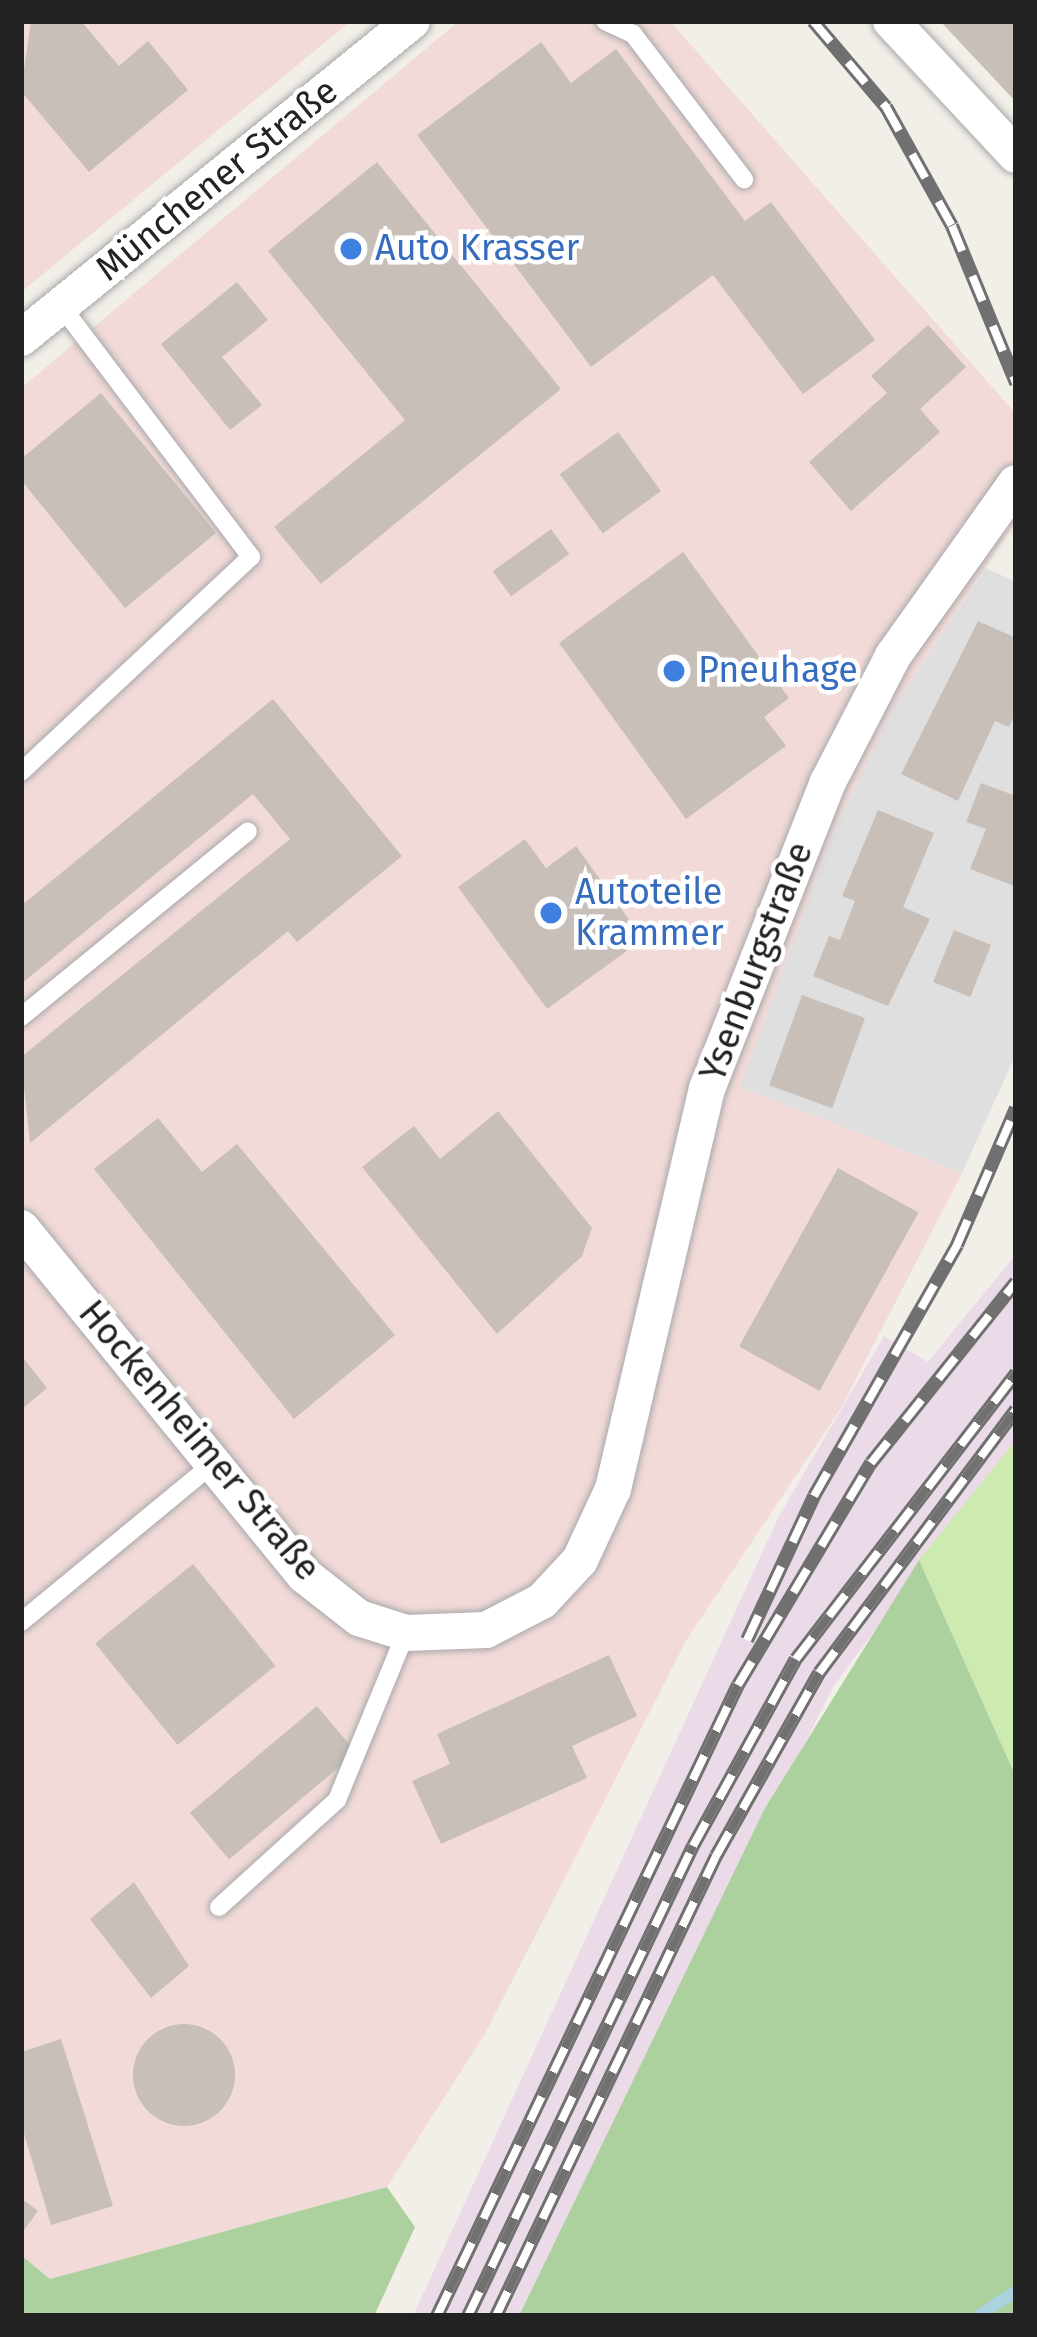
<!DOCTYPE html>
<meta charset="utf-8">
<style>
body{margin:0}
#map{position:relative;width:1037px;height:2337px;overflow:hidden;background:#f2efe9;font-family:"Fira Sans",sans-serif}
div>[style]{position:absolute}
[style*='--x']{left:calc(var(--x)*1px);top:calc(var(--y)*1px);width:calc(var(--w)*1px);rotate:calc(var(--a)*1deg)}
.residential>*{inset:0;background:#e0dfdf}
.commercial>*{inset:0;background:#f2dad9}
.industrial>*{inset:0;background:#ebdbe8}
.grass>*{inset:0;background:#cdebb0}
.forest>*{inset:0;background:#add19e}
.stream>*{height:12px;margin:-6px;padding:0 6px;transform-origin:6px;border-radius:6px;background:#aad3df}
.building>*{inset:0;background:#c7bfb8;transform-origin:0 0}
.round{border-radius:50%}
.roads{filter:drop-shadow(0 0 3px #a9a9a9) drop-shadow(0 0 3px #a9a9a9)}
.service>*{height:18px;margin:-9px;padding:0 9px;transform-origin:9px;border-radius:9px;background:#fff}
.minor>*{height:36px;margin:-18px;padding:0 18px;transform-origin:18px;border-radius:18px;background:#fff}
.rail>*{height:14px;margin-top:-7px;transform-origin:0;background:repeating-linear-gradient(90deg,#fff 0 27px,#707070 0 54px);box-sizing:border-box;border-block:3px solid #707070}
.dots>*{width:33px;height:33px;translate:-50% -50%;box-sizing:border-box;border:6px solid #fff;border-radius:50%}
span{translate:-50% -50%;white-space:nowrap;text-align:center;line-height:1.15;-webkit-text-stroke:9px #fff;paint-order:stroke}
.street-label{font-size:36px;color:#222}
.shop-label{font-size:36px;color:#366cbe}
.left{translate:0 -50%;text-align:left}
.frame{position:absolute;inset:0;border:24px solid #222;pointer-events:none}
</style>
<div id="map">
<div class="residential">
<div style="clip-path:polygon(986px 568px,1016px 582px,1016px 1054px,962px 1173px,739px 1088px,833px 833px,894px 706px)"></div>
</div>
<div class="commercial">
<div style="clip-path:polygon(21px 21px,351px 21px,21px 292px)"></div>
<div style="clip-path:polygon(459px 21px,670px 21px,1016px 414px,1016px 521px,894px 706px,833px 833px,740px 1087px,962px 1173px,841px 1408px,687px 1639px,486px 2032px,387px 2187px,50px 2279px,21px 2255px,21px 388px)"></div>
</div>
<div class="industrial">
<div style="clip-path:polygon(1016px 1254px,1016px 1440px,833px 1687px,519px 2316px,413px 2316px,778px 1518px,884px 1336px,928px 1362px)"></div>
</div>
<div class="grass">
<div style="clip-path:polygon(1016px 1440px,1016px 1777px,919px 1560px)"></div>
</div>
<div class="forest">
<div style="clip-path:polygon(919px 1560px,1016px 1777px,1016px 2316px,519px 2316px,765px 1808px)"></div>
<div style="clip-path:polygon(387px 2187px,415px 2227px,374px 2316px,21px 2316px,21px 2255px,50px 2279px)"></div>
</div>
<div class="stream">
<div style="--x:978;--y:2316;--w:45;--a:-33.3"></div>
</div>
<div class="building">
<div style="clip-path:polygon(31px 21px,81px 21px,119px 66px,148px 41px,188px 90px,89px 172px,21px 91px)"></div>
<div style="clip-path:polygon(940px 21px,1016px 21px,1016px 102px)"></div>
<div style="clip-path:polygon(541px 42px,571px 83px,616px 49px,745px 221px,771px 202px,875px 340px,803px 394px,713px 275px,591px 367px,417px 135px)"></div>
<div style="clip-path:polygon(377px 162px,561px 389px,321px 584px,274px 527px,405px 420px,268px 251px)"></div>
<div style="clip-path:polygon(237px 282px,268px 320px,222px 357px,262px 405px,230px 430px,161px 344px)"></div>
<div style="clip-path:polygon(928px 325px,966px 367px,920px 409px,940px 432px,851px 511px,809px 462px,887px 393px,871px 376px)"></div>
<div style="clip-path:polygon(101px 393px,216px 533px,125px 608px,21px 480px,21px 459px)"></div>
<div style="left:618px;top:432px;width:73px;height:72px;rotate:54deg"></div>
<div style="left:551px;top:529px;width:31px;height:72px;rotate:54deg"></div>
<div style="clip-path:polygon(683px 552px,789px 698px,764px 717px,786px 746px,686px 819px,559px 643px)"></div>
<div style="clip-path:polygon(978px 621px,1016px 638px,1016px 711px,1009px 727px,995px 721px,958px 801px,901px 774px)"></div>
<div style="clip-path:polygon(273px 699px,402px 856px,297px 942px,288px 931px,30px 1143px,21px 1057px,290px 839px,253px 794px,21px 984px,21px 906px)"></div>
<div style="clip-path:polygon(981px 783px,1016px 796px,1014px 886px,970px 869px,986px 829px,966px 822px)"></div>
<div style="clip-path:polygon(878px 810px,934px 833px,903px 907px,930px 919px,888px 1006px,813px 976px,829px 936px,840px 940px,855px 901px,842px 896px)"></div>
<div style="clip-path:polygon(525px 839px,546px 868px,576px 846px,643px 939px,547px 1009px,458px 887px)"></div>
<div style="left:954px;top:930px;width:40px;height:56px;rotate:22deg"></div>
<div style="left:802px;top:995px;width:67px;height:96px;rotate:20deg"></div>
<div style="clip-path:polygon(498px 1111px,592px 1228px,582px 1256px,497px 1334px,362px 1167px,414px 1126px,440px 1159px)"></div>
<div style="clip-path:polygon(158px 1118px,202px 1172px,237px 1144px,395px 1335px,294px 1419px,94px 1169px)"></div>
<div style="left:838px;top:1168px;width:92px;height:204px;rotate:29deg"></div>
<div style="clip-path:polygon(21px 1355px,47px 1388px,21px 1410px)"></div>
<div style="left:193px;top:1564px;width:131px;height:126px;rotate:51deg"></div>
<div style="clip-path:polygon(609px 1655px,637px 1716px,572px 1746px,587px 1778px,441px 1844px,412px 1781px,450px 1764px,437px 1734px)"></div>
<div style="left:317px;top:1706px;width:61px;height:166px;rotate:50deg"></div>
<div style="clip-path:polygon(134px 1882px,189px 1966px,151px 1998px,90px 1919px)"></div>
<div class="round" style="left:133px;top:2024px;width:102px;height:102px"></div>
<div style="clip-path:polygon(61px 2039px,113px 2206px,51px 2225px,21px 2123px,21px 2052px)"></div>
<div style="clip-path:polygon(21px 2198px,38px 2211px,21px 2234px)"></div>
</div>
<div class="roads">
<div class="service">
<div style="--x:605;--y:21;--w:31;--a:25"></div>
<div style="--x:633;--y:34;--w:183;--a:52.6"></div>
<div style="--x:21;--y:772;--w:315;--a:-43.1"></div>
<div style="--x:251;--y:557;--w:315;--a:-127.1"></div>
<div style="--x:21;--y:1017;--w:293;--a:-39.3"></div>
<div style="--x:21;--y:1622;--w:249;--a:-39.5"></div>
<div style="--x:219;--y:1907;--w:159;--a:-42.2"></div>
<div style="--x:337;--y:1800;--w:181;--a:-67.6"></div>
</div>
<div class="minor">
<div style="--x:891;--y:21;--w:183;--a:47"></div>
<div style="--x:21;--y:338;--w:503;--a:-39.03"></div>
<div style="--x:21;--y:1228;--w:448;--a:50.8"></div>
<div style="--x:304;--y:1575;--w:70;--a:38"></div>
<div style="--x:359;--y:1618;--w:49;--a:17.7"></div>
<div style="--x:406;--y:1633;--w:80;--a:-2.1"></div>
<div style="--x:486;--y:1630;--w:63;--a:-27.4"></div>
<div style="--x:542;--y:1601;--w:56;--a:-47.2"></div>
<div style="--x:580;--y:1560;--w:78;--a:-65.1"></div>
<div style="--x:613;--y:1489;--w:411;--a:-76.8"></div>
<div style="--x:707;--y:1089;--w:330;--a:-68.5"></div>
<div style="--x:828;--y:782;--w:142;--a:-62.7"></div>
<div style="--x:893;--y:656;--w:212;--a:-54.6"></div>
</div>
</div>
<div class="rail">
<div style="--x:813;--y:21;--w:113;--a:49.7"></div>
<div style="--x:886;--y:107;--w:136;--a:61"></div>
<div style="--x:952;--y:226;--w:170;--a:67.8"></div>
<div style="--x:747;--y:1640;--w:159;--a:-65"></div>
<div style="--x:814;--y:1496;--w:289;--a:-60.3"></div>
<div style="--x:957;--y:1245;--w:149;--a:-66.7"></div>
<div style="--x:437;--y:2316;--w:699;--a:-64.5"></div>
<div style="--x:738;--y:1685;--w:259;--a:-59.1"></div>
<div style="--x:871;--y:1463;--w:232;--a:-51.3"></div>
<div style="--x:468;--y:2316;--w:521;--a:-64.42"></div>
<div style="--x:693;--y:1846;--w:213;--a:-61.2"></div>
<div style="--x:796;--y:1659;--w:361;--a:-52.4"></div>
<div style="--x:496;--y:2316;--w:510;--a:-64.44"></div>
<div style="--x:716;--y:1856;--w:210;--a:-60.6"></div>
<div style="--x:819;--y:1673;--w:329;--a:-53.2"></div>
</div>
<div class="dots">
<div style="left:351px;top:249px;background:#3f7fe0"></div>
<div style="left:674px;top:671px;background:#3f7fe0"></div>
<div style="left:551px;top:913px;background:#3f7fe0"></div>
</div>
<div class="street-label">
<span style="left:217px;top:180px;rotate:-39deg">Münchener Straße</span>
<span style="left:757px;top:962px;rotate:-69deg">Ysenburgstraße</span>
<span style="left:199px;top:1441px;rotate:50deg">Hockenheimer Straße</span>
</div>
<div class="shop-label">
<span class="left" style="left:375px;top:249px">Auto Krasser</span>
<span class="left" style="left:698px;top:671px">Pneuhage</span>
<span class="left" style="left:575px;top:913px">Autoteile<br>Krammer</span>
</div>
<div class="frame"></div>
</div>
